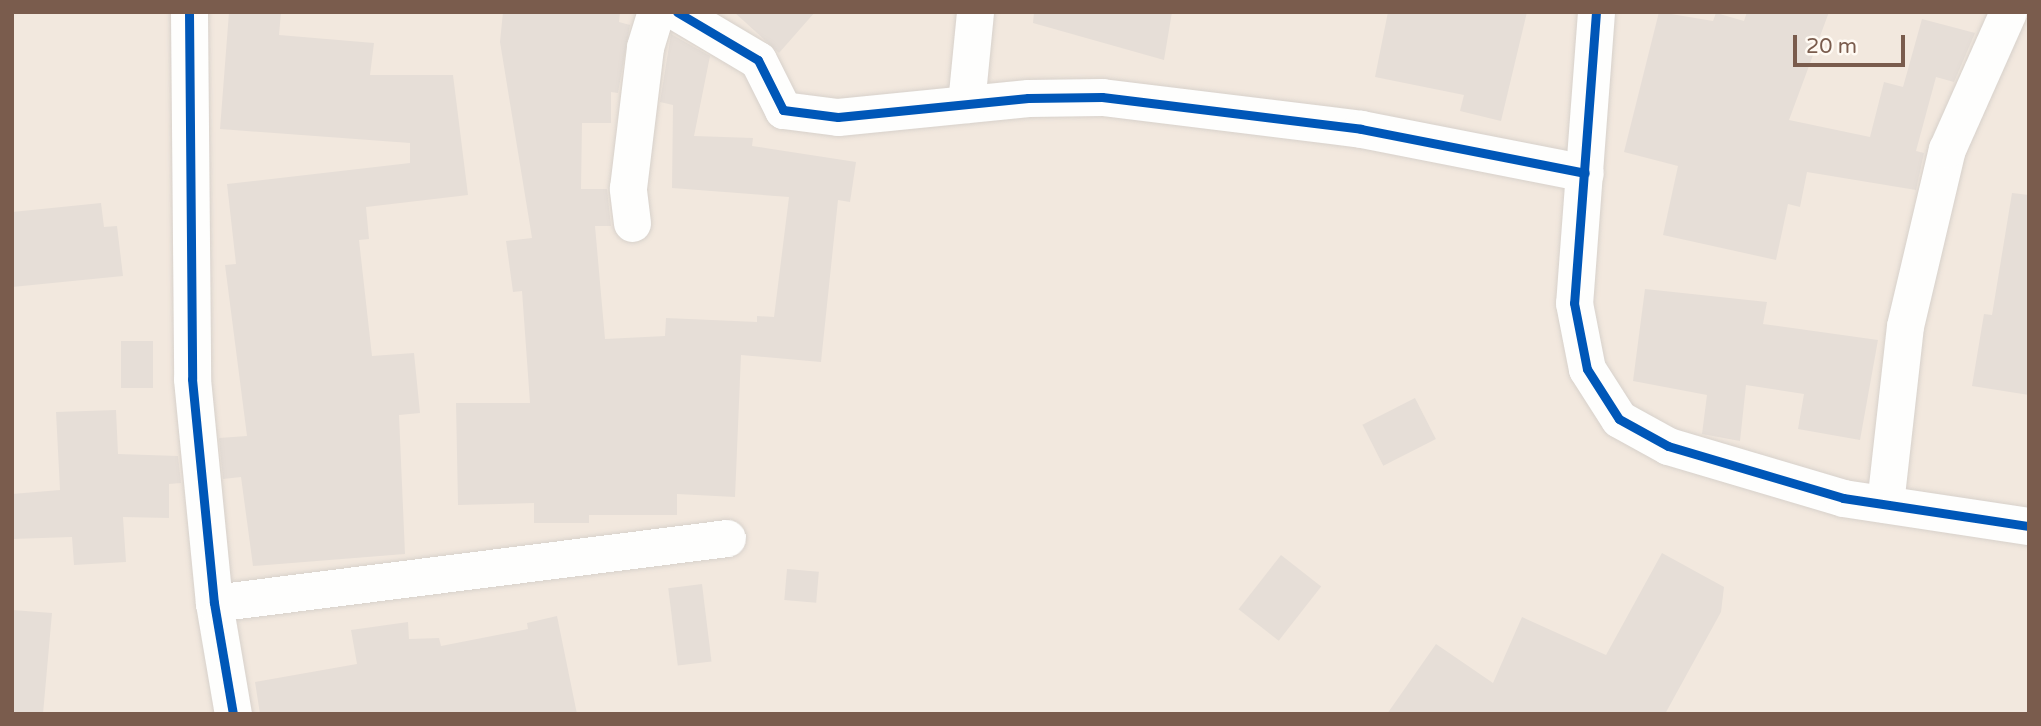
<!DOCTYPE html>
<style>
body{margin:0}
#map{position:relative;width:2041px;height:726px;overflow:hidden;background:#f9f5f0;font-family:"Varela Round",sans-serif}
div>[style]{position:absolute}
[style*='--x']{left:calc(var(--x)*1px);top:calc(var(--y)*1px);width:calc(var(--w)*1px);rotate:calc(var(--a)*1deg)}
.residential>*{inset:0;background:#f2e8de;transform-origin:0 0}
.building>*{inset:0;background:#e6ded7;transform-origin:0 0}
.roads{filter:drop-shadow(0 0 2px #d7d1cb) drop-shadow(0 0 2px #d7d1cb)}
.street>*{height:37px;margin:-18.5px;padding:0 18.5px;transform-origin:18.5px;border-radius:18.5px;background:#fefefd}
.cycleway>*{height:9px;margin:-4.5px;padding:0 4.5px;transform-origin:4.5px;border-radius:4.5px;background:#0057b8}
span{translate:-50% -50%;white-space:nowrap;text-align:center;line-height:1.15;-webkit-text-stroke:7px #fffaf3;paint-order:stroke}
.frame{position:absolute;inset:0;border:14px solid #7a5c4d;pointer-events:none}
.scale{position:absolute;left:1793px;top:35px;width:112px;height:32px;box-sizing:border-box;border:4px solid #7a5c4d;border-top:0;padding-left:9px;font-size:21px;line-height:24px;white-space:nowrap;color:#7a5c4d;-webkit-text-stroke:5px #fffaf3;paint-order:stroke}
</style>
<div id="map">
<div class="residential">
<div style="left:12px;top:12px;width:2017px;height:702px"></div>
</div>
<div class="building">
<div style="clip-path:polygon(229px 12px,281px 12px,279px 35px,374px 43px,370px 75px,453px 75px,468px 195px,366px 207px,369px 239px,359px 240px,372px 356px,414px 353px,420px 413px,399px 415px,405px 554px,253px 566px,241px 477px,223px 479px,219px 438px,247px 436px,225px 265px,236px 264px,227px 184px,410px 163px,410px 143px,220px 129px)"></div>
<div style="clip-path:polygon(503px 12px,620px 12px,619px 22px,630px 25px,618px 93px,611px 92px,611px 123px,582px 123px,581px 189px,607px 189px,611px 226px,595px 226px,605px 339px,665px 336px,666px 318px,757px 322px,757px 316px,774px 317px,789px 197px,672px 188px,673px 105px,660px 102px,671px 34px,710px 56px,694px 136px,753px 138px,752px 146px,856px 162px,850px 202px,838px 200px,821px 362px,741px 355px,735px 497px,677px 494px,677px 515px,589px 515px,589px 523px,534px 523px,534px 503px,458px 505px,456px 403px,530px 403px,522px 291px,513px 292px,506px 241px,532px 238px,500px 42px)"></div>
<div style="clip-path:polygon(734px 12px,815px 12px,779px 53px)"></div>
<div style="clip-path:polygon(1034px 12px,1172px 12px,1164px 60px,1033px 23px)"></div>
<div style="clip-path:polygon(1388px 12px,1527px 12px,1501px 121px,1460px 111px,1464px 95px,1375px 77px)"></div>
<div style="clip-path:polygon(1659px 12px,1713px 21px,1716px 13px,1744px 21px,1747px 12px,1829px 12px,1789px 120px,1870px 137px,1884px 82px,1903px 87px,1922px 19px,1975px 33px,1954px 82px,1936px 77px,1916px 151px,1924px 153px,1916px 190px,1807px 172px,1800px 207px,1788px 204px,1776px 260px,1663px 235px,1678px 166px,1624px 152px)"></div>
<div style="clip-path:polygon(2012px 193px,2029px 195px,2029px 395px,1972px 386px,1984px 314px,1992px 315px)"></div>
<div style="clip-path:polygon(101px 203px,104px 227px,117px 226px,123px 276px,12px 287px,12px 212px)"></div>
<div style="clip-path:polygon(1645px 289px,1767px 302px,1763px 324px,1878px 340px,1860px 440px,1798px 429px,1804px 394px,1746px 385px,1740px 441px,1702px 434px,1707px 395px,1633px 381px)"></div>
<div style="left:121px;top:341px;width:32px;height:47px"></div>
<div style="left:1415px;top:398px;width:46px;height:59px;rotate:63deg"></div>
<div style="clip-path:polygon(116px 410px,118px 454px,178px 456px,181px 483px,169px 484px,169px 518px,123px 517px,126px 562px,74px 565px,72px 537px,12px 539px,12px 494px,60px 490px,56px 412px)"></div>
<div style="clip-path:polygon(1662px 553px,1724px 587px,1721px 612px,1665px 714px,1387px 714px,1436px 644px,1493px 683px,1522px 617px,1606px 655px)"></div>
<div style="left:1281px;top:555px;width:51px;height:69px;rotate:38deg"></div>
<div style="left:787px;top:569px;width:32px;height:31px;rotate:5deg"></div>
<div style="left:702px;top:584px;width:78px;height:34px;rotate:83deg"></div>
<div style="clip-path:polygon(12px 610px,52px 613px,43px 714px,12px 714px)"></div>
<div style="clip-path:polygon(557px 616px,577px 714px,260px 714px,255px 682px,357px 664px,351px 630px,408px 622px,409px 639px,439px 638px,441px 646px,528px 629px,527px 623px)"></div>
</div>
<div class="roads">
<div class="street">
<div style="--x:189;--y:12;--w:367;--a:89.5"></div>
<div style="--x:192;--y:379;--w:225;--a:84.4"></div>
<div style="--x:214;--y:603;--w:113;--a:80.3"></div>
<div style="--x:677;--y:12;--w:94;--a:30.7"></div>
<div style="--x:758;--y:60;--w:56;--a:63.4"></div>
<div style="--x:783;--y:110;--w:55;--a:7.3"></div>
<div style="--x:838;--y:117;--w:191;--a:-5.7"></div>
<div style="--x:1028;--y:98;--w:74;--a:-0.8"></div>
<div style="--x:1102;--y:97;--w:261;--a:7"></div>
<div style="--x:1361;--y:129;--w:228;--a:11.1"></div>
<div style="--x:1596;--y:12;--w:292;--a:94.3"></div>
<div style="--x:1574;--y:303;--w:67;--a:78.9"></div>
<div style="--x:1587;--y:369;--w:59;--a:57.4"></div>
<div style="--x:1619;--y:419;--w:56;--a:28.9"></div>
<div style="--x:1668;--y:446;--w:183;--a:16.5"></div>
<div style="--x:1843;--y:498;--w:188;--a:8.6"></div>
<div style="--x:966;--y:104;--w:92;--a:-84.4"></div>
<div style="--x:632;--y:223;--w:35;--a:-97"></div>
<div style="--x:628;--y:188;--w:142;--a:-83.1"></div>
<div style="--x:645;--y:47;--w:37;--a:-73"></div>
<div style="--x:1885;--y:504;--w:179;--a:-83.6"></div>
<div style="--x:1905;--y:326;--w:182;--a:-76.7"></div>
<div style="--x:1947;--y:149;--w:150;--a:-66"></div>
<div style="--x:214;--y:603;--w:517;--a:-7.22"></div>
</div>
</div>
<div class="cycleway">
<div style="--x:189;--y:12;--w:367;--a:89.5"></div>
<div style="--x:192;--y:379;--w:225;--a:84.4"></div>
<div style="--x:214;--y:603;--w:113;--a:80.3"></div>
<div style="--x:677;--y:12;--w:94;--a:30.7"></div>
<div style="--x:758;--y:60;--w:56;--a:63.4"></div>
<div style="--x:783;--y:110;--w:55;--a:7.3"></div>
<div style="--x:838;--y:117;--w:191;--a:-5.7"></div>
<div style="--x:1028;--y:98;--w:74;--a:-0.8"></div>
<div style="--x:1102;--y:97;--w:261;--a:7"></div>
<div style="--x:1361;--y:129;--w:228;--a:11.1"></div>
<div style="--x:1596;--y:12;--w:292;--a:94.3"></div>
<div style="--x:1574;--y:303;--w:67;--a:78.9"></div>
<div style="--x:1587;--y:369;--w:59;--a:57.4"></div>
<div style="--x:1619;--y:419;--w:56;--a:28.9"></div>
<div style="--x:1668;--y:446;--w:183;--a:16.5"></div>
<div style="--x:1843;--y:498;--w:188;--a:8.6"></div>
</div>
<div class="frame"></div>
<div class="scale">20 m</div>
</div>
